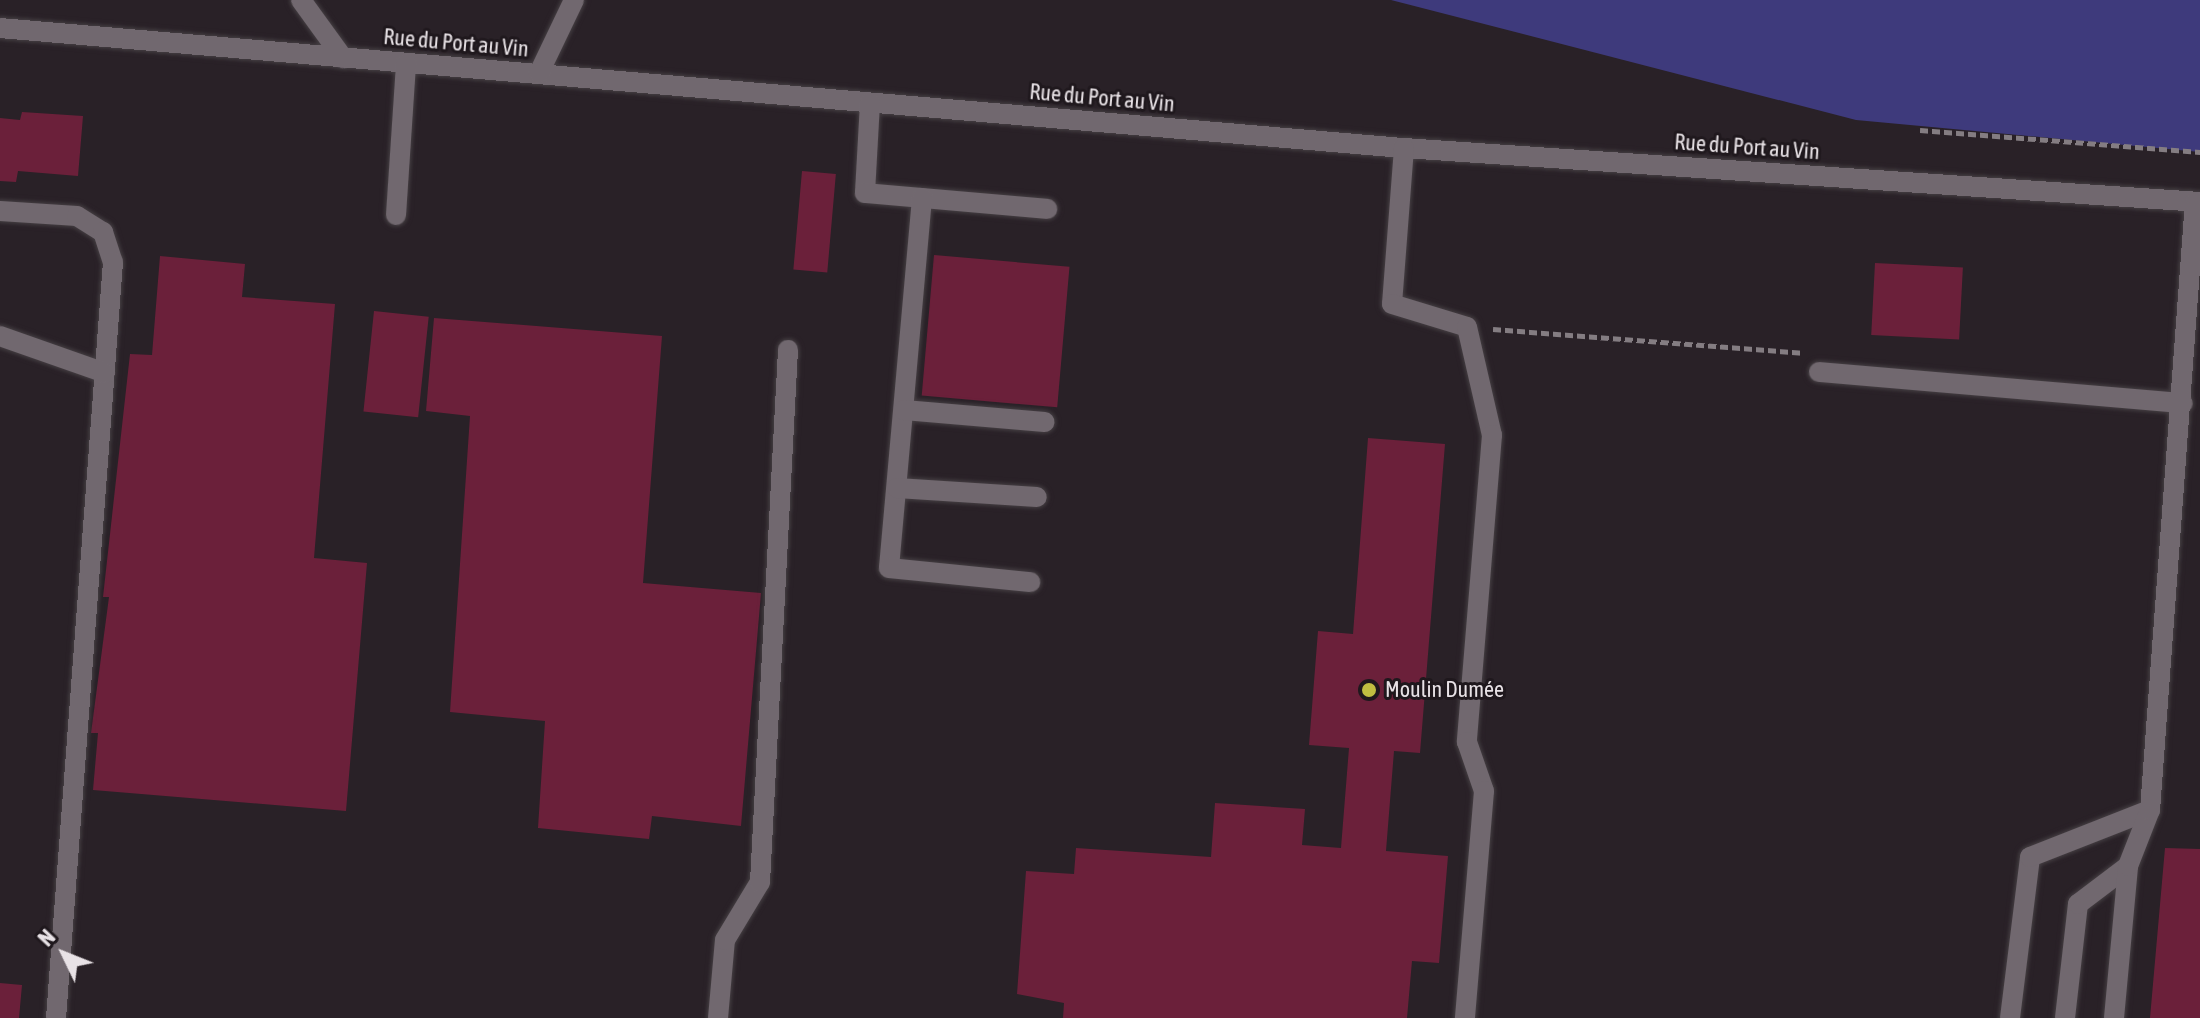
<!DOCTYPE html>
<meta charset="utf-8">
<style>
body{margin:0}
#map{position:relative;width:2200px;height:1018px;overflow:hidden;background:#292127;font-family:"Asap Condensed",sans-serif}
div>[style]{position:absolute}
[style*='--x']{left:calc(var(--x)*1px);top:calc(var(--y)*1px);width:calc(var(--w)*1px);rotate:calc(var(--a)*1deg)}
.water>*{inset:0;background:#3e3a7c}
.building>*{inset:0;background:#6b203a;transform-origin:0 0}
.path>*{height:5px;margin-top:-2.5px;transform-origin:0;background:repeating-linear-gradient(90deg,#847d82 0 8px,transparent 0 12px)}
.roads{filter:drop-shadow(0 0 2px #453f43) drop-shadow(0 0 2px #453f43)}
.minor>*{height:20px;margin:-10px;padding:0 10px;transform-origin:10px;border-radius:10px;background:#71686f}
.dots>*{width:22px;height:22px;translate:-50% -50%;box-sizing:border-box;border:4px solid #1f181d;border-radius:50%}
span{translate:-50% -50%;white-space:nowrap;text-align:center;line-height:1.15;-webkit-text-stroke:6px #1f181d;paint-order:stroke}
.street-label{font-size:22px;color:#e8e2e6}
.poi-label{font-size:22px;color:#e8e2e6}
.left{translate:0 -50%;text-align:left}
.north{position:absolute;left:24px;top:914px;width:80px;height:80px;-webkit-text-stroke:6px #1f181d;paint-order:stroke;rotate:313deg;font-size:22px;font-weight:700;line-height:32px;text-align:center;color:#e8e2e6}
.north::after{content:'';display:block;margin:auto;width:28px;height:36px;background:#e8e2e6;clip-path:polygon(50% 0,100% 100%,50% 72%,0 100%)}
</style>
<div id="map">
<div class="water">
<div style="clip-path:polygon(1391px 0,2200px 0,2200px 152px,1856px 120px)"></div>
</div>
<div class="building">
<div style="clip-path:polygon(22px 112px,83px 116px,78px 176px,18px 171px,16px 182px,0 181px,0 118px,20px 120px)"></div>
<div style="left:802px;top:171px;width:34px;height:99px;rotate:5deg"></div>
<div style="left:934px;top:255px;width:136px;height:141px;rotate:5deg"></div>
<div style="clip-path:polygon(160px 256px,245px 264px,242px 297px,335px 304px,314px 558px,367px 563px,346px 811px,93px 790px,98px 733px,91px 733px,109px 597px,103px 597px,130px 354px,152px 355px)"></div>
<div style="left:1875px;top:263px;width:88px;height:72px;rotate:3deg"></div>
<div style="left:374px;top:311px;width:55px;height:101px;rotate:6deg"></div>
<div style="clip-path:polygon(434px 318px,662px 336px,643px 583px,761px 593px,741px 826px,652px 816px,649px 839px,538px 828px,545px 721px,450px 712px,470px 416px,426px 411px)"></div>
<div style="clip-path:polygon(1368px 438px,1445px 444px,1420px 753px,1394px 751px,1386px 851px,1448px 856px,1439px 963px,1412px 961px,1407px 1018px,1063px 1018px,1064px 1003px,1017px 994px,1026px 871px,1074px 874px,1076px 848px,1211px 857px,1215px 803px,1305px 809px,1302px 845px,1341px 848px,1349px 748px,1309px 745px,1318px 631px,1353px 634px)"></div>
<div style="clip-path:polygon(2165px 848px,2200px 849px,2200px 1018px,2150px 1018px)"></div>
<div style="clip-path:polygon(0 983px,22px 985px,19px 1018px,0 1018px)"></div>
</div>
<div class="path">
<div style="--x:1920;--y:130;--w:281;--a:4.5"></div>
<div style="--x:1493;--y:329;--w:310;--a:4.4"></div>
</div>
<div class="roads">
<div class="minor">
<div style="--x:301;--y:0;--w:72;--a:54.1"></div>
<div style="--x:0;--y:28;--w:1409;--a:4.89"></div>
<div style="--x:1404;--y:148;--w:798;--a:3.88"></div>
<div style="--x:539;--y:73;--w:81;--a:-64.4"></div>
<div style="--x:870;--y:103;--w:90;--a:93.2"></div>
<div style="--x:865;--y:193;--w:183;--a:5"></div>
<div style="--x:1404;--y:148;--w:156;--a:94.4"></div>
<div style="--x:1392;--y:304;--w:78;--a:17"></div>
<div style="--x:1467;--y:327;--w:111;--a:77"></div>
<div style="--x:1492;--y:435;--w:308;--a:94.7"></div>
<div style="--x:1467;--y:742;--w:52;--a:70.9"></div>
<div style="--x:1484;--y:791;--w:228;--a:94.8"></div>
<div style="--x:922;--y:198;--w:371;--a:95.1"></div>
<div style="--x:889;--y:568;--w:142;--a:5.7"></div>
<div style="--x:0;--y:211;--w:77;--a:3.7"></div>
<div style="--x:77;--y:216;--w:31;--a:32"></div>
<div style="--x:103;--y:232;--w:32;--a:72"></div>
<div style="--x:113;--y:262;--w:758;--a:94.31"></div>
<div style="--x:396;--y:215;--w:152;--a:-86.2"></div>
<div style="--x:0;--y:336;--w:111;--a:19.4"></div>
<div style="--x:1819;--y:372;--w:365;--a:4.9"></div>
<div style="--x:904;--y:410;--w:141;--a:4.9"></div>
<div style="--x:897;--y:488;--w:140;--a:3.7"></div>
<div style="--x:718;--y:1018;--w:78;--a:-84.9"></div>
<div style="--x:725;--y:940;--w:68;--a:-58.9"></div>
<div style="--x:760;--y:882;--w:533;--a:-86.99"></div>
<div style="--x:2010;--y:1018;--w:162;--a:-82.9"></div>
<div style="--x:2030;--y:857;--w:129;--a:-21.4"></div>
<div style="--x:2065;--y:1018;--w:115;--a:-83.5"></div>
<div style="--x:2078;--y:904;--w:63;--a:-37.2"></div>
<div style="--x:2114;--y:1018;--w:153;--a:-84.7"></div>
<div style="--x:2128;--y:866;--w:60;--a:-68.6"></div>
<div style="--x:2150;--y:810;--w:610;--a:-85.77"></div>
</div>
</div>
<div class="dots">
<div style="left:1369px;top:690px;background:#c0be41"></div>
</div>
<div class="street-label">
<span style="left:456px;top:43px;rotate:5deg">Rue du Port au Vin</span>
<span style="left:1102px;top:98px;rotate:5deg">Rue du Port au Vin</span>
<span style="left:1747px;top:147px;rotate:4deg">Rue du Port au Vin</span>
</div>
<div class="poi-label">
<span class="left" style="left:1385px;top:690px">Moulin Dumée</span>
</div>
<div class="north">N</div>
</div>
